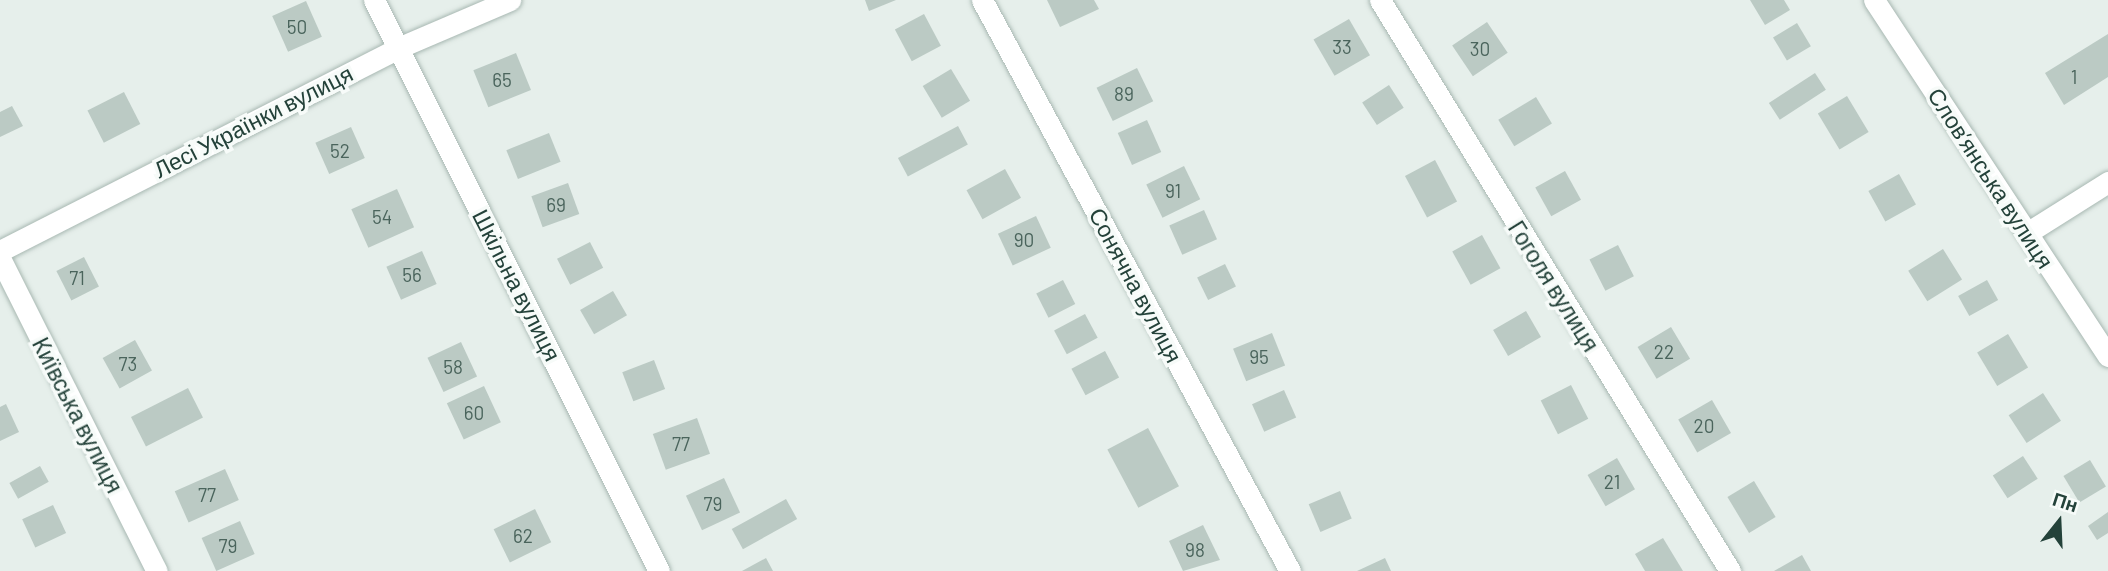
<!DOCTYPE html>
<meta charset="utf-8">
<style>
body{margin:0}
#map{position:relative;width:2108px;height:571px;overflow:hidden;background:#e6efeb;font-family:Barlow,sans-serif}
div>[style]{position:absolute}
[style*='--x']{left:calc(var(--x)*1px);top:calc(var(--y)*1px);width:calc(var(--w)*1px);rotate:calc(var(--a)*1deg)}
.building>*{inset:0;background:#bbcac4;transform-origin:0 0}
.roads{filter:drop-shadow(0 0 2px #a8b8b2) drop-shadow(0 0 2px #a8b8b2)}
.street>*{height:21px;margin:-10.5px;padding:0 10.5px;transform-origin:10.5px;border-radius:10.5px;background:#fff}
span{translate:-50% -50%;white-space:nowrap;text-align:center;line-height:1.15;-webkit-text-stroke:7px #f7fbf9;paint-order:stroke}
.number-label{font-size:19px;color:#4a645c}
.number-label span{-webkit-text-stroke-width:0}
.street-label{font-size:23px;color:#24423a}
.north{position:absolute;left:2024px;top:487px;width:70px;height:70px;-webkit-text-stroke:5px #f7fbf9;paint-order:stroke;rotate:18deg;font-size:19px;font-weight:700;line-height:28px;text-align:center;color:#24423a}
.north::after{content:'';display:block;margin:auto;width:24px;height:32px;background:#24423a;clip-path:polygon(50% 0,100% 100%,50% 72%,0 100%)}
</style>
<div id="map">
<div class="building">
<div style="clip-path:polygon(865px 0,896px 0,869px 11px)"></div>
<div style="clip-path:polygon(1047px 0,1094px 0,1099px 9px,1060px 27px)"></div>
<div style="clip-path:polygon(1750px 0,1784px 0,1790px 10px,1765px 25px)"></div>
<div style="left:306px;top:1px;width:39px;height:37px;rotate:66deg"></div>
<div style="left:924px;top:14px;width:36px;height:33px;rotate:62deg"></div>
<div style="left:1349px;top:19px;width:42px;height:41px;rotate:60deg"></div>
<div style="left:1487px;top:22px;width:37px;height:42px;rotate:56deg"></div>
<div style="left:1797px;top:23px;width:27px;height:28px;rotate:59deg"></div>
<div style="clip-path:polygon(2108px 34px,2108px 77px,2064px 105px,2045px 73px)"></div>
<div style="left:516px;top:53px;width:40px;height:46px;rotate:68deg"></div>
<div style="left:1137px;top:68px;width:37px;height:45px;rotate:64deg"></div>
<div style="left:951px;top:69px;width:37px;height:33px;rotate:59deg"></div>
<div style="left:1815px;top:73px;width:20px;height:55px;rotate:57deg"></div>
<div style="left:1389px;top:85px;width:27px;height:32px;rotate:57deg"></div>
<div style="left:124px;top:92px;width:36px;height:41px;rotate:63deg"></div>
<div style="left:1847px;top:96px;width:42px;height:34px;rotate:59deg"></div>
<div style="left:1536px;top:97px;width:31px;height:44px;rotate:59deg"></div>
<div style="clip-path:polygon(12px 106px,23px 126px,0 137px,0 112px)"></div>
<div style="left:1147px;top:120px;width:35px;height:32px;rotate:66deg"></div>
<div style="left:958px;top:126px;width:21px;height:68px;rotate:62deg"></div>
<div style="left:351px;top:127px;width:34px;height:39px;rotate:66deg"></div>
<div style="left:549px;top:133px;width:31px;height:46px;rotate:68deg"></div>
<div style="left:1435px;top:160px;width:47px;height:34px;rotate:62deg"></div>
<div style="left:1184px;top:166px;width:37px;height:42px;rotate:64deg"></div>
<div style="left:1005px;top:169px;width:33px;height:44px;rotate:61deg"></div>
<div style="left:1565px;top:171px;width:33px;height:34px;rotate:61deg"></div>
<div style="left:1899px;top:174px;width:35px;height:35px;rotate:61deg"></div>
<div style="left:568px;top:183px;width:33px;height:39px;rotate:70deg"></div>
<div style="left:397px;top:189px;width:42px;height:50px;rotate:66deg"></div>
<div style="left:1204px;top:210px;width:32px;height:38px;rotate:66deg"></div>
<div style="left:1036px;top:216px;width:35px;height:42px;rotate:65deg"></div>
<div style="left:1482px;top:235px;width:38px;height:34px;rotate:61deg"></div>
<div style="left:590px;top:242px;width:29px;height:37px;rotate:63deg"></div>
<div style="left:1618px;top:245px;width:35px;height:32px;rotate:63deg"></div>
<div style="left:1943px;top:249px;width:36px;height:41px;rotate:58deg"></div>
<div style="left:422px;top:251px;width:36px;height:39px;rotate:66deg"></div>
<div style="left:84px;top:257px;width:33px;height:31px;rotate:63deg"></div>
<div style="left:1225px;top:264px;width:25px;height:31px;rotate:64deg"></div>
<div style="left:1063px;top:280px;width:27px;height:30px;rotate:63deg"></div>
<div style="left:1987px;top:280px;width:23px;height:33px;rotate:61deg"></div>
<div style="left:613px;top:291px;width:28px;height:38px;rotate:60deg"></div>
<div style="left:1526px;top:311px;width:30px;height:38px;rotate:60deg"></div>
<div style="left:1085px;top:314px;width:27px;height:35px;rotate:62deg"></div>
<div style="left:1671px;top:327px;width:37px;height:39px;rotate:59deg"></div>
<div style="left:1272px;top:333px;width:35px;height:42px;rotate:68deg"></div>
<div style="left:2008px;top:334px;width:39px;height:36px;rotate:59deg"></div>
<div style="left:135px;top:340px;width:35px;height:37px;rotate:61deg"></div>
<div style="left:461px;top:342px;width:38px;height:37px;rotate:65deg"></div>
<div style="left:1105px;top:351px;width:30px;height:38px;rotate:62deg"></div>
<div style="left:654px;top:360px;width:31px;height:34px;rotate:69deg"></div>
<div style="left:1571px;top:385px;width:38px;height:34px;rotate:63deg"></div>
<div style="left:484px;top:386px;width:40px;height:41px;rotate:65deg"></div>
<div style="left:188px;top:388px;width:33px;height:64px;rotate:63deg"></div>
<div style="left:1284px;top:390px;width:30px;height:35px;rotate:66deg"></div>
<div style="left:2043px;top:393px;width:33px;height:41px;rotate:57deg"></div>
<div style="left:1712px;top:400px;width:38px;height:39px;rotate:60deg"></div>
<div style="clip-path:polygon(6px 404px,19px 432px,0 441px,0 407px)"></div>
<div style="left:697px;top:418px;width:38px;height:47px;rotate:70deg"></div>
<div style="left:1148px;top:428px;width:66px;height:46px;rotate:62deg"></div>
<div style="left:2023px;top:456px;width:27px;height:36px;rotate:57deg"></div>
<div style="left:1617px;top:458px;width:36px;height:34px;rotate:60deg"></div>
<div style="left:2090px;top:460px;width:31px;height:31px;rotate:59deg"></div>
<div style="left:40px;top:466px;width:18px;height:35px;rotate:61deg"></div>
<div style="left:225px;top:469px;width:34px;height:55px;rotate:66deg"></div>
<div style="left:724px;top:478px;width:38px;height:42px;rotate:65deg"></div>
<div style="left:1754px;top:481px;width:42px;height:31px;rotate:59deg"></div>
<div style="left:1340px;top:491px;width:30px;height:34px;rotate:67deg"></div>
<div style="left:786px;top:499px;width:23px;height:62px;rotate:61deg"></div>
<div style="left:53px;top:505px;width:31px;height:34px;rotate:65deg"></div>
<div style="left:535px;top:509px;width:37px;height:46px;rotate:64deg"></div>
<div style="clip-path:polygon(2108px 512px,2108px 533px,2097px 540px,2088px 526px)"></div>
<div style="left:240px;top:521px;width:36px;height:42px;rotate:66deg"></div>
<div style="clip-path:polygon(1203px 525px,1220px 560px,1183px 571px,1169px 541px)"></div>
<div style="clip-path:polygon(1663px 538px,1683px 571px,1645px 571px,1635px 554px)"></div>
<div style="clip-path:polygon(1802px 555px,1811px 571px,1774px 571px)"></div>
<div style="clip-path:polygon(766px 558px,773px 571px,742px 571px)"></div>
<div style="clip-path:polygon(1385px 558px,1391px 571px,1357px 571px)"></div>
</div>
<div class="roads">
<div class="street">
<div style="--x:374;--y:0;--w:638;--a:63.48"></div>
<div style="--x:982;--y:0;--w:649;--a:61.66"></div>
<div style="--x:1380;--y:0;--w:670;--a:58.49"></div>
<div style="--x:1874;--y:0;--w:426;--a:56.7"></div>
<div style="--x:2027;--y:233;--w:96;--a:-32.2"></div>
<div style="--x:0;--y:251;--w:447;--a:-27"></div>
<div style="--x:398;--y:48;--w:122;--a:-23.2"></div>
<div style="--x:0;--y:258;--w:350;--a:63.4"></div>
</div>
</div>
<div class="number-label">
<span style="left:297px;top:27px">50</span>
<span style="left:1342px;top:47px">33</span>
<span style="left:1480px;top:49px">30</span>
<span style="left:2074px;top:77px">1</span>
<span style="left:502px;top:80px">65</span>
<span style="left:1124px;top:94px">89</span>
<span style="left:340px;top:151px">52</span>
<span style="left:1173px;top:191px">91</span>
<span style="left:556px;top:205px">69</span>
<span style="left:382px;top:217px">54</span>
<span style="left:1024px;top:240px">90</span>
<span style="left:412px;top:275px">56</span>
<span style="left:77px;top:278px">71</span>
<span style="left:1664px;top:352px">22</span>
<span style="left:1259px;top:357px">95</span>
<span style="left:128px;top:364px">73</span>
<span style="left:453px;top:367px">58</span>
<span style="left:474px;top:413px">60</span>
<span style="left:1704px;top:426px">20</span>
<span style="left:681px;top:444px">77</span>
<span style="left:1612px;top:482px">21</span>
<span style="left:207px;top:495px">77</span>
<span style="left:713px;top:504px">79</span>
<span style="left:523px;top:536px">62</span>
<span style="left:228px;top:546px">79</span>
<span style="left:1195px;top:550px">98</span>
</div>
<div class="street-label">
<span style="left:253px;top:121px;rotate:-27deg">Лесі Українки вулиця</span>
<span style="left:1991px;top:178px;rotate:57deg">Слов’янська вулиця</span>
<span style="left:517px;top:285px;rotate:63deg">Шкільна вулиця</span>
<span style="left:1136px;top:285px;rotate:62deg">Сонячна вулиця</span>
<span style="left:1554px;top:286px;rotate:58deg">Гоголя вулиця</span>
<span style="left:78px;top:415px;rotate:63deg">Київська вулиця</span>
</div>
<div class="north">Пн</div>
</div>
